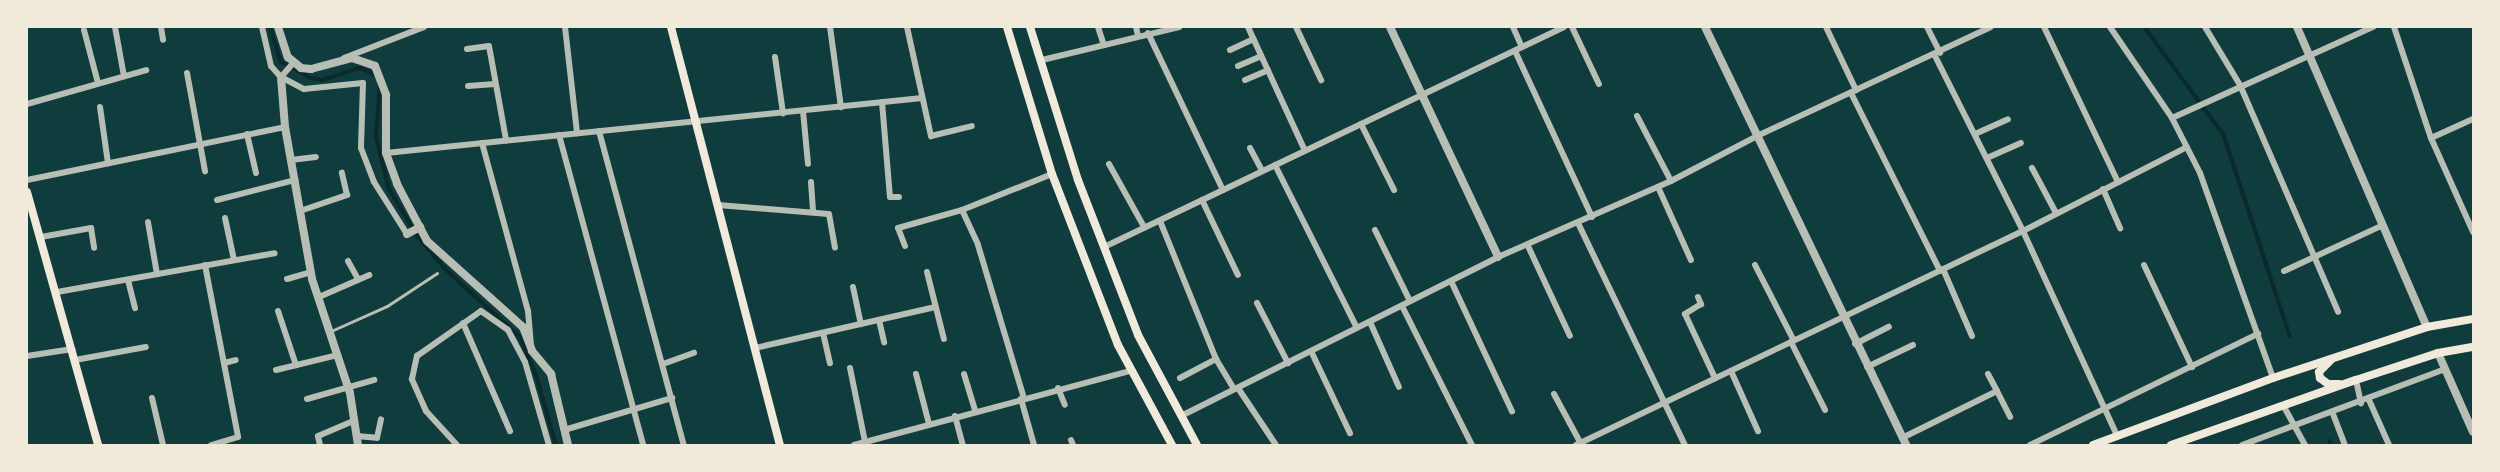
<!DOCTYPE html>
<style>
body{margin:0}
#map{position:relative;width:2500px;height:472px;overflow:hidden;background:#0f3d3e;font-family:Lato,sans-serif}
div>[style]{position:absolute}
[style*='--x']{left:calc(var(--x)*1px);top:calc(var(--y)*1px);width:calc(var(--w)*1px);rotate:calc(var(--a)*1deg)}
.stream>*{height:4px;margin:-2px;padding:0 2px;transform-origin:2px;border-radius:2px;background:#0a2a2b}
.service>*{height:3px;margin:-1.5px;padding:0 1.5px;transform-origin:1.5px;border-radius:1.5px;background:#b8beb3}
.minor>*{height:6px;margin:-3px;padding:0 3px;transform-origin:3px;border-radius:3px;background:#b8beb3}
.tertiary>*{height:8px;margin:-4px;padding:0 4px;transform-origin:4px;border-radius:4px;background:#b8beb3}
.secondary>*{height:8px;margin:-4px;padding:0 4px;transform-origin:4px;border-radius:4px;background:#f1e9da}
span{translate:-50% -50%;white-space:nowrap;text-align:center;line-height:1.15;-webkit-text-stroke:4.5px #f1e9da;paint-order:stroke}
.frame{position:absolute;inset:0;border:28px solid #f1e9da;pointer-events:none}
</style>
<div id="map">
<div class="stream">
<div style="--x:270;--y:27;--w:37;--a:73"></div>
<div style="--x:281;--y:62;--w:34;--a:28"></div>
<div style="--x:311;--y:78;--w:11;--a:10"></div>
<div style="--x:322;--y:80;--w:40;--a:-18"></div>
<div style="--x:360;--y:68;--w:17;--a:24"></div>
<div style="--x:2144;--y:27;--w:133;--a:53.6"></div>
<div style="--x:2223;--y:134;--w:213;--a:71.7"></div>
<div style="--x:380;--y:85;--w:52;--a:94.4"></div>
<div style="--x:376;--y:137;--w:54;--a:76"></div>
<div style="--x:389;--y:189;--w:56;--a:58.9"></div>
<div style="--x:418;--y:237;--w:42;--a:49.8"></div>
<div style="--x:445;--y:269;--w:101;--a:42.2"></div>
<div style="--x:520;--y:337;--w:41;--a:67.2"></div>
<div style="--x:536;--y:375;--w:73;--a:74.1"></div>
<div style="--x:2330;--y:441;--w:4;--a:76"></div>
</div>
<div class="service">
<div style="--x:331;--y:331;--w:61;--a:-24.1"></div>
<div style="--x:387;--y:306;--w:60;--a:-33.4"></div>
</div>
<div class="minor">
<div style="--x:115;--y:27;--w:50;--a:79.6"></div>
<div style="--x:161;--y:27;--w:13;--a:81"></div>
<div style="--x:262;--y:27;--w:40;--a:77"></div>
<div style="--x:271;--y:66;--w:15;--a:48"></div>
<div style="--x:281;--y:77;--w:26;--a:28"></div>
<div style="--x:304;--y:89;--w:59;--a:-5.8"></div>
<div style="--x:363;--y:83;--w:65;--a:91.8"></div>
<div style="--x:361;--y:148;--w:36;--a:69"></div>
<div style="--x:374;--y:182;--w:62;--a:57.6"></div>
<div style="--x:565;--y:27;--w:107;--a:83.5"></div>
<div style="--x:830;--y:27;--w:81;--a:82.2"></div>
<div style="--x:907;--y:27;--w:112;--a:77.6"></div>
<div style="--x:931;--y:136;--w:42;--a:-13.7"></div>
<div style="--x:1098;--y:27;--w:19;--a:72"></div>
<div style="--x:1136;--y:27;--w:9;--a:77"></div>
<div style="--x:1248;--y:27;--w:136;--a:65.3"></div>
<div style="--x:1296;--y:27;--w:59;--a:64.7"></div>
<div style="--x:1513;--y:27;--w:22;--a:66"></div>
<div style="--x:1572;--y:27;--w:63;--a:64.7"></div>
<div style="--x:1826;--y:27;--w:70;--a:64.5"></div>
<div style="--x:1927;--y:27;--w:29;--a:63"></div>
<div style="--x:2044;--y:27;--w:172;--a:64.5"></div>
<div style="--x:2110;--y:27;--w:110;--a:55.7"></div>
<div style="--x:2172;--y:118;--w:62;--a:63"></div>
<div style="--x:2200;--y:173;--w:218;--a:70.4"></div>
<div style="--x:2205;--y:27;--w:68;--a:58.9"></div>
<div style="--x:2240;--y:85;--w:247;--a:66.6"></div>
<div style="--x:2394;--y:27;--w:117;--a:71.6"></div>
<div style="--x:2431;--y:138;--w:103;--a:65.9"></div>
<div style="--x:84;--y:30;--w:55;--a:75.2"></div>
<div style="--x:1148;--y:33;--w:174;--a:64.5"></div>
<div style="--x:467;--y:49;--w:22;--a:-8"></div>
<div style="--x:489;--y:46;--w:96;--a:79.7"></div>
<div style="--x:1230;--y:50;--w:26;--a:-25"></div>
<div style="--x:1515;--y:51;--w:183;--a:65.1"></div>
<div style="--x:1935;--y:56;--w:196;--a:63.3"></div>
<div style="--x:2023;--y:231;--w:225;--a:65.3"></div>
<div style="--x:775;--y:57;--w:57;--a:81.9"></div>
<div style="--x:344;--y:58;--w:86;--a:-21.2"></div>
<div style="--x:1042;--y:60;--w:141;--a:-13.5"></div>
<div style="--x:1238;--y:66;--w:25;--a:-23"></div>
<div style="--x:187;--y:73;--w:100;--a:79.6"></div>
<div style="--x:281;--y:77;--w:18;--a:-49"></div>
<div style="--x:1245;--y:80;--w:25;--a:-23"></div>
<div style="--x:468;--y:86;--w:27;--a:-4"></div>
<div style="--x:1851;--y:93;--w:199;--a:63.4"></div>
<div style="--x:882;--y:102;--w:95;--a:85.2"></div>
<div style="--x:890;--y:197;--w:9;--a:0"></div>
<div style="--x:27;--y:104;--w:124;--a:-15.9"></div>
<div style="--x:100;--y:107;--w:57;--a:81.9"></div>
<div style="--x:803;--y:111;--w:53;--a:84.6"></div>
<div style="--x:1637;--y:116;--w:73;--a:62.4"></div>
<div style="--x:2172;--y:118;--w:221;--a:-24.4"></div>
<div style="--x:1361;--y:124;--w:74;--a:63.4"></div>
<div style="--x:599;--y:131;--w:325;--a:74.9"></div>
<div style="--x:247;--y:134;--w:40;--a:77"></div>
<div style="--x:1975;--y:134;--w:36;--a:-24"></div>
<div style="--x:559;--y:135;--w:321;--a:74.8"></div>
<div style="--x:2431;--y:138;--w:46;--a:-24.3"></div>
<div style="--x:482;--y:143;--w:174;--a:74.7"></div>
<div style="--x:528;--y:311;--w:32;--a:85"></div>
<div style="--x:1250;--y:148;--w:26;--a:62"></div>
<div style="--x:386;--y:153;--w:539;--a:-5.86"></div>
<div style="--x:1987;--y:158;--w:37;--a:-24"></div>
<div style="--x:291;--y:160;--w:25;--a:-7"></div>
<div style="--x:1109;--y:164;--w:72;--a:60.9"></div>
<div style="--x:1275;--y:165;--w:182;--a:63.3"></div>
<div style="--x:2032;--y:168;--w:51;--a:61.9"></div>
<div style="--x:27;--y:180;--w:263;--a:-11.6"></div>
<div style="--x:811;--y:182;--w:30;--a:86"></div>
<div style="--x:1658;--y:187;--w:80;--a:65.7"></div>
<div style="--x:2103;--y:189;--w:43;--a:66.4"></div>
<div style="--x:217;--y:200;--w:81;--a:-14.4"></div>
<div style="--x:1202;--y:200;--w:83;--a:64.4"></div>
<div style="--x:718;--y:205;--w:111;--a:4.6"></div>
<div style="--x:829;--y:214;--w:34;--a:80"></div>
<div style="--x:962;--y:210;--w:38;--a:65"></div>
<div style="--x:978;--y:245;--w:160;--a:73.3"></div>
<div style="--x:300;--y:211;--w:50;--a:-18.8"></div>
<div style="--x:347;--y:195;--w:23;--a:-103"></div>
<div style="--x:225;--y:218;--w:43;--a:77.9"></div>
<div style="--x:1160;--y:221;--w:149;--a:67.9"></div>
<div style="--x:1216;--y:359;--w:35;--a:59"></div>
<div style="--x:148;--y:222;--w:53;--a:80.2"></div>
<div style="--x:1578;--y:223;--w:246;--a:64.3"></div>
<div style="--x:1375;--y:230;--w:79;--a:63.8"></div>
<div style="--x:41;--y:237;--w:51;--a:-10.2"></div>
<div style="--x:91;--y:228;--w:20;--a:81"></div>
<div style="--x:905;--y:246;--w:19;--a:-111"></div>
<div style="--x:898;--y:228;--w:66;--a:-15.7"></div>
<div style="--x:962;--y:210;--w:97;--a:-21.8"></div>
<div style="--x:1528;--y:246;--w:99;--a:65"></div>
<div style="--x:1104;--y:247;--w:510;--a:-25.56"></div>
<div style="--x:348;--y:261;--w:21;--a:61"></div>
<div style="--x:205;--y:265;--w:175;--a:79.1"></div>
<div style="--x:238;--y:437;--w:28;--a:163"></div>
<div style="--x:1755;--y:265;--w:85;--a:62.8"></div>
<div style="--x:2144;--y:265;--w:113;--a:64.8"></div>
<div style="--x:1943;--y:269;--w:73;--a:66.6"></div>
<div style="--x:2284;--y:271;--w:109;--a:-24.9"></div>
<div style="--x:927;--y:272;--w:69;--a:75.8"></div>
<div style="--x:287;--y:279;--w:25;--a:-16"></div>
<div style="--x:128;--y:280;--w:29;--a:76"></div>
<div style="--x:1451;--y:281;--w:144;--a:64.9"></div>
<div style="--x:853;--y:287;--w:38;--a:78"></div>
<div style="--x:57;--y:292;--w:221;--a:-10.1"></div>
<div style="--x:319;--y:297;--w:55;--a:-23.7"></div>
<div style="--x:1698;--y:297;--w:8;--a:67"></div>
<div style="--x:1701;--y:304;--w:19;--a:148"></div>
<div style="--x:1685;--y:314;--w:71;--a:64.9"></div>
<div style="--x:1257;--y:303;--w:68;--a:62.7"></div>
<div style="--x:1402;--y:306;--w:156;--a:63.3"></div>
<div style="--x:278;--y:311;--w:57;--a:71.6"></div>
<div style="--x:879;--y:320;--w:23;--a:77"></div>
<div style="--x:1370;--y:322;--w:71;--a:66"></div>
<div style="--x:463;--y:323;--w:118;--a:66.5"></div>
<div style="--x:823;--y:333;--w:31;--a:77"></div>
<div style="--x:1791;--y:342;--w:76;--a:63.4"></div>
<div style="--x:1855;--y:344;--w:38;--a:-27"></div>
<div style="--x:755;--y:348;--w:185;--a:-12.8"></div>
<div style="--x:1311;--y:351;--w:91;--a:64.6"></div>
<div style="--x:27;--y:356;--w:46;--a:-8.8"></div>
<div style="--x:75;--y:360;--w:72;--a:-10.4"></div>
<div style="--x:224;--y:363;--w:12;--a:-14"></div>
<div style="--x:663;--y:364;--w:33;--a:-20"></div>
<div style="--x:1867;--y:367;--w:51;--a:-25.6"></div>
<div style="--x:850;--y:368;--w:76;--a:78.5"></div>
<div style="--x:276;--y:370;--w:64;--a:-13.6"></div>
<div style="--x:1731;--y:371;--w:66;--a:65.8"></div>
<div style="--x:916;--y:374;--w:52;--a:75.4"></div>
<div style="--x:964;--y:374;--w:39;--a:73"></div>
<div style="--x:1988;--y:374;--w:19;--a:62"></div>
<div style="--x:1180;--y:378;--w:41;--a:-27.8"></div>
<div style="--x:2356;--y:380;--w:24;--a:78"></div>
<div style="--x:1058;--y:388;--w:18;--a:68"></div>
<div style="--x:1238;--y:388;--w:69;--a:56.3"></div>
<div style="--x:1554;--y:394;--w:57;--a:61.6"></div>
<div style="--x:152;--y:398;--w:48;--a:76.8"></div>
<div style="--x:307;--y:399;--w:70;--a:-15.8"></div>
<div style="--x:1021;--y:399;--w:48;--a:74.2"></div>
<div style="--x:2369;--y:400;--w:49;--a:66"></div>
<div style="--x:2283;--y:405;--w:46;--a:61.2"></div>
<div style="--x:2333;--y:414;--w:33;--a:69"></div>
<div style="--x:955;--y:416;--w:30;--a:75"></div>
<div style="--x:1181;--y:416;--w:355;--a:-26.6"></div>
<div style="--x:1498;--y:257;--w:189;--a:-23.7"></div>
<div style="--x:1671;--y:181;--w:97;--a:-27.6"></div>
<div style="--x:1757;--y:136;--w:258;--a:-25"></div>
<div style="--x:564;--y:430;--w:113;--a:-16.5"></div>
<div style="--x:356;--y:436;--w:21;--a:5"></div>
<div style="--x:377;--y:438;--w:19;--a:-78"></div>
<div style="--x:1902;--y:438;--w:106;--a:-26.3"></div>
<div style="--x:1997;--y:391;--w:29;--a:63"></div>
<div style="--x:1071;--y:440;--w:5;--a:68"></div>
<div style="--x:320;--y:445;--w:9;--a:-103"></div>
<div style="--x:318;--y:436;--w:39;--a:-23"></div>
<div style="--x:457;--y:445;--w:46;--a:-132.4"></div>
<div style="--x:426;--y:411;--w:35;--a:-114"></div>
<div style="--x:412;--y:379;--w:24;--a:-78"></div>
<div style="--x:417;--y:356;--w:78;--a:-35.1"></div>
<div style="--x:481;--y:311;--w:33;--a:35"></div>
<div style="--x:508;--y:330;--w:36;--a:62"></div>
<div style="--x:525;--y:362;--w:86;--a:73.9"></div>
<div style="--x:854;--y:445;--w:287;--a:-15"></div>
<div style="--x:1576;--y:445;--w:496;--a:-25.6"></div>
<div style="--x:2023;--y:231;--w:184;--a:-27.1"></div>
<div style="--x:2030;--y:445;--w:254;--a:-26"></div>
<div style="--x:2242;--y:445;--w:217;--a:-20.5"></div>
</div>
<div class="tertiary">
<div style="--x:278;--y:27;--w:32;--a:72"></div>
<div style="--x:288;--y:57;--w:17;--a:40"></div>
<div style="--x:301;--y:68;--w:10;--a:6"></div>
<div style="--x:311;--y:69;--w:42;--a:-15"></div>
<div style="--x:352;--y:58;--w:24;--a:19"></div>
<div style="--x:375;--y:66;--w:31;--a:69"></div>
<div style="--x:386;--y:95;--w:58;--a:90"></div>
<div style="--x:386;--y:153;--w:33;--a:70"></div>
<div style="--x:397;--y:184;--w:64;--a:62.2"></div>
<div style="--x:427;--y:241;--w:129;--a:41.9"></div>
<div style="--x:523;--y:327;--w:26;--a:69"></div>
<div style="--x:532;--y:351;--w:30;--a:50"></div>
<div style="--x:551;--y:374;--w:73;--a:76.5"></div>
<div style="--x:1390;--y:27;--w:254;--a:64.8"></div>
<div style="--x:1705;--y:27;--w:464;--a:64.3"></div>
<div style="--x:2297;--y:27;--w:327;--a:66.6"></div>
<div style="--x:281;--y:77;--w:50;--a:85.4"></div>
<div style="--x:285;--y:127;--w:154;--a:79.9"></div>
<div style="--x:312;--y:279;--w:120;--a:71.6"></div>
<div style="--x:350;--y:393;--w:53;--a:81.3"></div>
<div style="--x:407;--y:234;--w:15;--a:-28"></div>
<div style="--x:2438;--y:353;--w:86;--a:66.1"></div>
</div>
<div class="secondary">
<div style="--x:671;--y:27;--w:432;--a:75.4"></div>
<div style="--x:1007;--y:27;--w:154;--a:73"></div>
<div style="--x:1052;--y:174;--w:183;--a:68.9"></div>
<div style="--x:1118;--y:345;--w:114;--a:61.6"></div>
<div style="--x:1030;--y:27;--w:160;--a:72.6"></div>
<div style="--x:1078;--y:180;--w:166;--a:68.8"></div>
<div style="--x:1138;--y:335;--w:125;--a:61.8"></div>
<div style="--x:27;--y:192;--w:263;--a:74.3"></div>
<div style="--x:2331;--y:360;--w:17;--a:135"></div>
<div style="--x:2319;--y:372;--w:6;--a:81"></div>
<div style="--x:2320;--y:378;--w:10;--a:37"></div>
<div style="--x:2328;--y:384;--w:11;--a:0"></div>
<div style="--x:2093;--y:445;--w:192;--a:-20.4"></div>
<div style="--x:2273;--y:378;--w:162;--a:-18.3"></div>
<div style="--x:2427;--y:327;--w:47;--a:-9.9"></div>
<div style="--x:2171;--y:445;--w:196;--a:-19.4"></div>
<div style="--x:2356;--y:380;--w:86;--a:-18.2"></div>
<div style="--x:2438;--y:353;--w:36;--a:-10"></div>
</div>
<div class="frame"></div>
</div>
